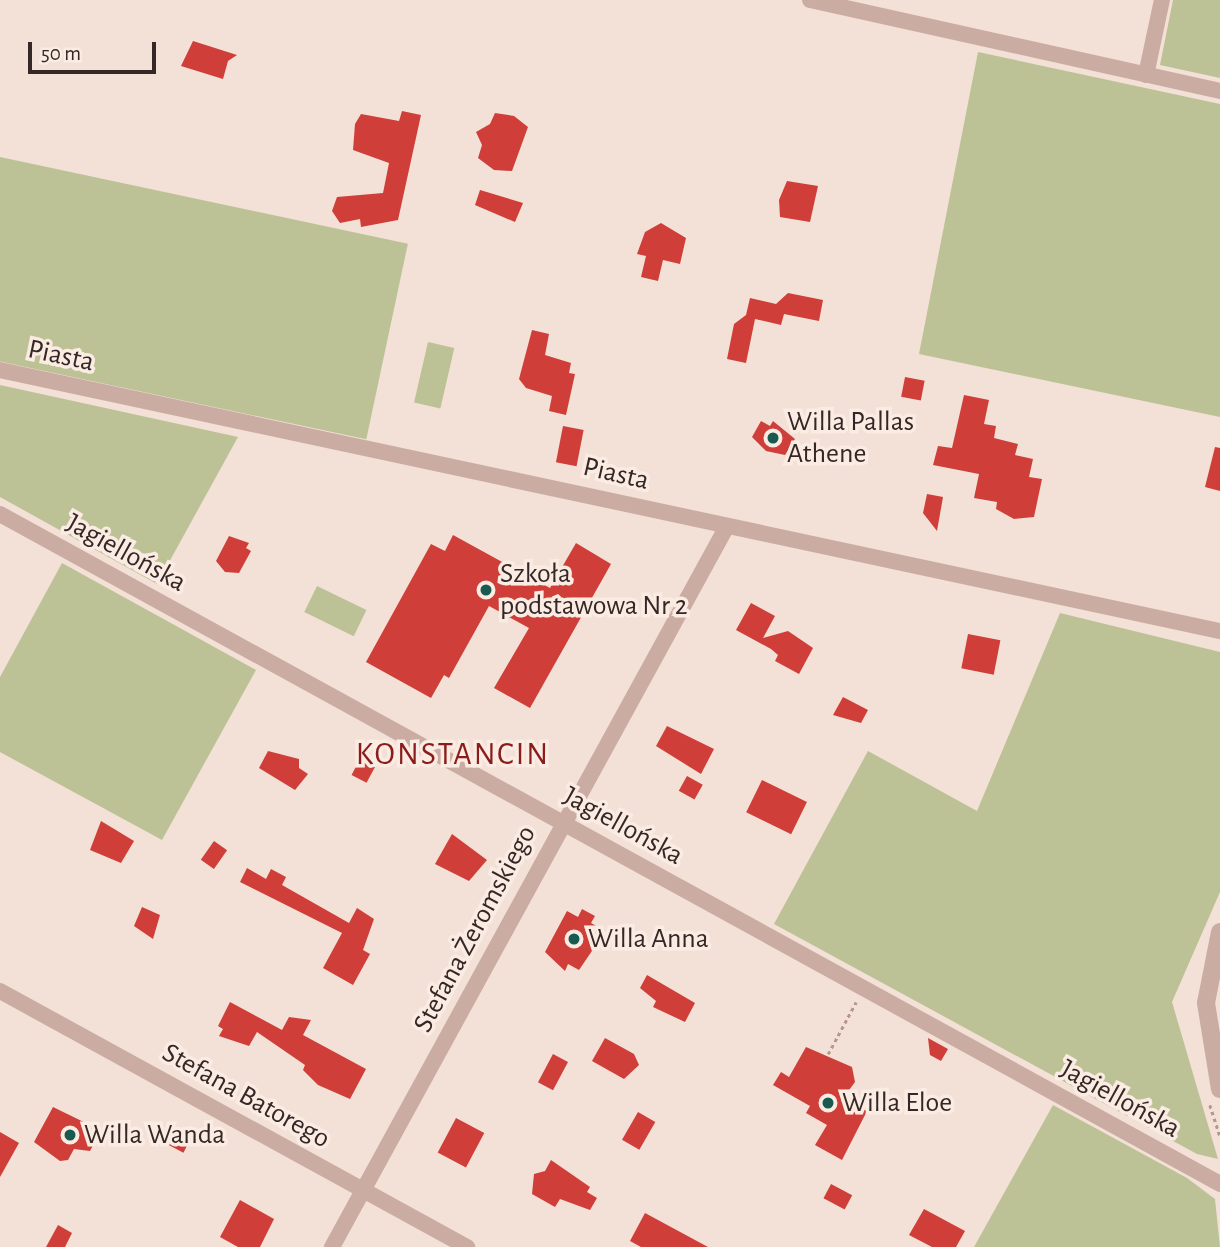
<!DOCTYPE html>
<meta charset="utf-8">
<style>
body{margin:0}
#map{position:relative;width:1220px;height:1247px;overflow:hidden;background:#f3e0d6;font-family:"Alegreya Sans",sans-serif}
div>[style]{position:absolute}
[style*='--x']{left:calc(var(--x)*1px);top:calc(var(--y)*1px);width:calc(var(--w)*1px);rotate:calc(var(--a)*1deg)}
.green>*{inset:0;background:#bcc296;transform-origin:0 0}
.building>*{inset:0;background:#cf3e38;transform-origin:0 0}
.path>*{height:2.5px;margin-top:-1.25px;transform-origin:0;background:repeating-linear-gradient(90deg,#b7968c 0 3.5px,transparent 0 7px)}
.minor>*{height:16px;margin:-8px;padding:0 8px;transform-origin:8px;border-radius:8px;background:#cbaca2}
.tertiary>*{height:18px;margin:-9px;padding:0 9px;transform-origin:9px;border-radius:9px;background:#cbaca2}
.dots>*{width:19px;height:19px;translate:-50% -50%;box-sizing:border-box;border:4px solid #faebe3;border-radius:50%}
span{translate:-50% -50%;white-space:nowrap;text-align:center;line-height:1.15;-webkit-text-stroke:7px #faebe3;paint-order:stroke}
.street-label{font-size:28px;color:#352725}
.poi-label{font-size:28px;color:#352725}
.left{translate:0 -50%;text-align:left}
.quarter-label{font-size:32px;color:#8a1c19;letter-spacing:2px}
.scale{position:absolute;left:28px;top:42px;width:128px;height:32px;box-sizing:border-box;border:4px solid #352725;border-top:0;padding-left:9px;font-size:21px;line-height:24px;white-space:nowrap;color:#352725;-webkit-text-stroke:5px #faebe3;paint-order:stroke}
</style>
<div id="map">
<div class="green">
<div style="clip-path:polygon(1173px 0,1220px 0,1220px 78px,1160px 65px)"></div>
<div style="clip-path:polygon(978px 52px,1220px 104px,1220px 417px,919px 354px)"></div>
<div style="left:0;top:157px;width:417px;height:200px;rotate:12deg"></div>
<div style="left:428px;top:342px;width:27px;height:62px;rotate:13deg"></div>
<div style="clip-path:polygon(0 385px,238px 437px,157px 584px,0 497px)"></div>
<div style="clip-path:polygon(62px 563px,256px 670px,162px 840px,0 752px,0 677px)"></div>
<div style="left:317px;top:586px;width:55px;height:29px;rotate:26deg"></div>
<div style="clip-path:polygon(1060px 613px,1220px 652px,1220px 892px,1172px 1002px,1218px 1159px,1197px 1154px,774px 924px,868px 751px,977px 811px)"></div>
<div style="clip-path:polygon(1053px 1105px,1187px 1178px,1215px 1199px,1220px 1247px,974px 1247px)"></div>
</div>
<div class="building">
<div style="clip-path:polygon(193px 41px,237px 55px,228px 61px,223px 79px,181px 66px)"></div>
<div style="clip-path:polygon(402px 111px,421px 115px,398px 220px,361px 227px,360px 219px,340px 223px,332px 211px,337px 197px,383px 193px,389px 163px,353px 150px,355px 124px,361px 114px,399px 121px)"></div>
<div style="clip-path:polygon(495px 113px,514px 116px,528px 127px,512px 171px,494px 170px,478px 158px,482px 145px,476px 132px,490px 124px)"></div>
<div style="clip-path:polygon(787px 181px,818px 186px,810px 222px,780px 217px,779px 200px)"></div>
<div style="clip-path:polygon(480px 190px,523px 203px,515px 222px,475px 205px)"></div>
<div style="clip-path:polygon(661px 223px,686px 238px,680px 264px,663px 260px,658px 281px,641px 277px,646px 256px,637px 254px,645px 232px)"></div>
<div style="clip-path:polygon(788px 293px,823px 300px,819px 321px,784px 314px,781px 325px,755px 319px,746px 363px,727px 359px,734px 324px,746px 315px,750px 298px,776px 304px)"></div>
<div style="clip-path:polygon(532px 330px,549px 334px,545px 355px,571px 363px,569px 373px,575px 374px,566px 415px,549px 411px,552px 396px,526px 388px,519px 379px)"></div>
<div style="left:905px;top:377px;width:20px;height:20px;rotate:11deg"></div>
<div style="clip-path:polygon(964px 395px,989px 400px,984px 424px,996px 426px,994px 438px,1018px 444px,1015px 455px,1033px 459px,1029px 477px,1042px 479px,1034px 517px,1014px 519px,996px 509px,997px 502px,974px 498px,979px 474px,933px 465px,938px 446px,952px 448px)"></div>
<div style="clip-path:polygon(761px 421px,770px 426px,773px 421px,795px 439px,785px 455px,766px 451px,752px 437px)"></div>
<div style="left:563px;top:426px;width:21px;height:37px;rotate:11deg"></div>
<div style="clip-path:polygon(1215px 447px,1220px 448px,1220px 491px,1205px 487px)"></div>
<div style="clip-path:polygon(927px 494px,943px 497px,937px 531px,923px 513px)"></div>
<div style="clip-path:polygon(453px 535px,550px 588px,576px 543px,611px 564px,530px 708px,494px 688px,529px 628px,489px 606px,449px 678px,444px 675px,431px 698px,366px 662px,431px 544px,445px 551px)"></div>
<div style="clip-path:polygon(229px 536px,249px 543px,246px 548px,251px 551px,239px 573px,225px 572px,216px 561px)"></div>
<div style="clip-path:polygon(751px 603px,775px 616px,763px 638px,788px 631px,813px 648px,799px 674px,775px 661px,778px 655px,771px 649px,736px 630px)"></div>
<div style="left:968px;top:634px;width:33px;height:35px;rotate:11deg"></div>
<div style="clip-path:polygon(843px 697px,868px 710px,861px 723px,833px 715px)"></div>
<div style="clip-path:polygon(667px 726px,714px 749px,701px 774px,656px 746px)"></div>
<div style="clip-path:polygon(268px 751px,299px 759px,299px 768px,308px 774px,295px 790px,259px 768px)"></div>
<div style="left:360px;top:759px;width:17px;height:18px;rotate:28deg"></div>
<div style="left:687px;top:776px;width:18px;height:17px;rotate:29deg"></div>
<div style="left:762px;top:780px;width:50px;height:36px;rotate:26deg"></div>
<div style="clip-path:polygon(101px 821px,134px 841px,121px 863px,90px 850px)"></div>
<div style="clip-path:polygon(452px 834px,487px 860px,469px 881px,435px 864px)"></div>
<div style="left:214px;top:841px;width:16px;height:23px;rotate:35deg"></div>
<div style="clip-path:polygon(247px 868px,266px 879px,271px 869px,286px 877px,282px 885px,349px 923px,357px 908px,374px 919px,363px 950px,370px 954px,353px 985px,323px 968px,342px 933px,240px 882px)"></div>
<div style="clip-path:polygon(142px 907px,160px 915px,153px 939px,134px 926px)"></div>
<div style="clip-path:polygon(582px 909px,595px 916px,591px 923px,602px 929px,598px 942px,579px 970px,568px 964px,565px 971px,545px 952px,567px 911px,578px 917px)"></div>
<div style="clip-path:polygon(647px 975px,695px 1003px,685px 1022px,653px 1007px,656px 1001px,640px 988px)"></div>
<div style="clip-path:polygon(230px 1002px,282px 1030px,289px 1017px,311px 1020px,303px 1035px,366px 1069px,350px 1099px,318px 1085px,303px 1070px,305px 1065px,257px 1032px,249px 1046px,219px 1036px,223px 1029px,218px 1026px)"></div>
<div style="clip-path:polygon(605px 1038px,634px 1054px,639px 1065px,624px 1079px,592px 1061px)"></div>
<div style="clip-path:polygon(928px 1038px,948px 1049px,941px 1061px,930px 1055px)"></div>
<div style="clip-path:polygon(806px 1047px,852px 1067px,855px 1082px,841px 1101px,867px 1111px,842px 1160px,815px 1145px,827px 1125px,806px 1113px,810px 1106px,773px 1085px,781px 1072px,789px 1077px)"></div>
<div style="left:553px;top:1054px;width:17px;height:32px;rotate:28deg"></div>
<div style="clip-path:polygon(53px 1107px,94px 1127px,91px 1132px,98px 1136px,90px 1151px,74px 1149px,68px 1160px,60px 1161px,34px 1142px)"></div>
<div style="left:638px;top:1112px;width:20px;height:32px;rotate:30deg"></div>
<div style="left:456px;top:1118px;width:32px;height:39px;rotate:28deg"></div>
<div style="clip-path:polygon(0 1132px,19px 1143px,0 1177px)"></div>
<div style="left:176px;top:1132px;width:16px;height:15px;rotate:27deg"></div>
<div style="clip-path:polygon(551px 1160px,590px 1187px,587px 1192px,597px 1198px,590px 1210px,560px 1199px,555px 1207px,532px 1194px,534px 1174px,545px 1171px)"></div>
<div style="left:831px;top:1184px;width:24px;height:16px;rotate:28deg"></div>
<div style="clip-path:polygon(240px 1200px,274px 1219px,260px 1247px,238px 1247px,220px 1237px)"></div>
<div style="clip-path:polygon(924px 1209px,965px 1231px,956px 1247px,932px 1247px,909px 1235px)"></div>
<div style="clip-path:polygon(645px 1213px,708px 1247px,641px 1247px,630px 1241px)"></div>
<div style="clip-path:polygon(58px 1225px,72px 1233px,65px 1247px,46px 1247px)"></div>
</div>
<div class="path">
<div style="--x:828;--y:1054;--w:59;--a:-61.7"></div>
<div style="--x:1210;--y:1105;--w:33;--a:72"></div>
</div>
<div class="minor">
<div style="--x:810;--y:0;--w:420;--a:12.5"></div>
<div style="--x:1146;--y:75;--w:77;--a:-78"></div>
<div style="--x:0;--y:370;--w:1248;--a:12.08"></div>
<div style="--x:0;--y:514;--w:1392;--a:28.77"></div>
<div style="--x:0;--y:991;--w:533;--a:28.73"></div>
<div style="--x:332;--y:1247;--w:822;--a:-61.28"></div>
</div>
<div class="tertiary">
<div style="--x:1220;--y:932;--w:72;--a:101.2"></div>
<div style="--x:1206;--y:1003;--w:87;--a:80.8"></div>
</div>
<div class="dots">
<div style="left:773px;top:438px;background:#185950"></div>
<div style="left:486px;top:590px;background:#185950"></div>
<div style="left:574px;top:939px;background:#185950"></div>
<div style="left:828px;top:1103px;background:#185950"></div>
<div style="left:70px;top:1135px;background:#185950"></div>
</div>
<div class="street-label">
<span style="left:61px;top:356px;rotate:12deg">Piasta</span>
<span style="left:616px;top:474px;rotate:13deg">Piasta</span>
<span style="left:126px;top:553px;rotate:29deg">Jagiellońska</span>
<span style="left:623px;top:826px;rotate:29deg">Jagiellońska</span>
<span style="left:475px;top:929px;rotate:-62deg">Stefana Żeromskiego</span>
<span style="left:246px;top:1096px;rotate:29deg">Stefana Batorego</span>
<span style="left:1120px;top:1099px;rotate:29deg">Jagiellońska</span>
</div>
<div class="poi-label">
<span class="left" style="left:787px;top:438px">Willa Pallas<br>Athene</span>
<span class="left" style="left:500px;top:590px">Szkoła<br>podstawowa Nr 2</span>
<span class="left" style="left:588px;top:939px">Willa Anna</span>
<span class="left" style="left:842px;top:1103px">Willa Eloe</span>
<span class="left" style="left:84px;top:1135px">Willa Wanda</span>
</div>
<div class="quarter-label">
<span style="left:453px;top:754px">KONSTANCIN</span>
</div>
<div class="scale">50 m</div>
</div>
